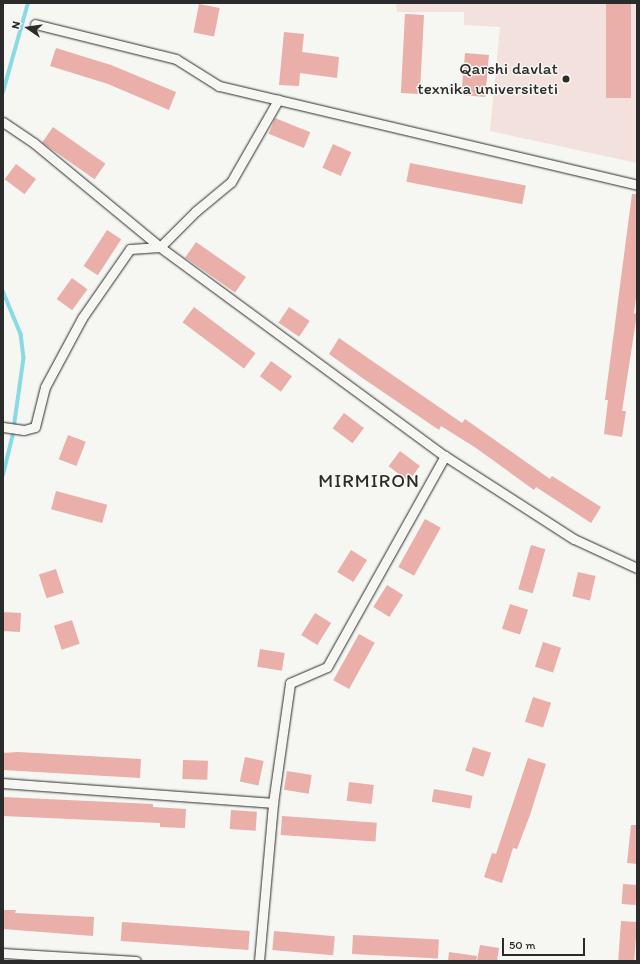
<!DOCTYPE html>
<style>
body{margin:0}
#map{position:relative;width:640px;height:964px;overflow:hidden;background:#f6f6f2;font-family:Itim,sans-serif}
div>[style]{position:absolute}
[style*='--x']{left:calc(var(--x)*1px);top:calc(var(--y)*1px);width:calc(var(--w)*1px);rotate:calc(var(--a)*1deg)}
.built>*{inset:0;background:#f2e1dc}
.stream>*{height:3.5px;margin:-1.75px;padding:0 1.75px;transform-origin:1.75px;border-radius:1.75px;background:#8adae5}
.building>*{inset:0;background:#eaafa8;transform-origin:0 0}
.roads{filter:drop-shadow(0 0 1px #2b2b2b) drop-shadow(0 0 1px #2b2b2b)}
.minor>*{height:9px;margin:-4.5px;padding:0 4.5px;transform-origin:4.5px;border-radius:4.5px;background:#f6f6f2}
.dots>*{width:11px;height:11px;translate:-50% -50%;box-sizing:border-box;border:2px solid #f6f6f2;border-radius:50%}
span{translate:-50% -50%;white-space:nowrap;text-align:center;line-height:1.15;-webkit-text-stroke:3px #f6f6f2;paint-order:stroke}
.poi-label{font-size:17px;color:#2b2b2b}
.right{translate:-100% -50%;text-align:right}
.quarter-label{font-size:19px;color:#2b2b2b;letter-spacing:1px}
.frame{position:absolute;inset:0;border:4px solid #2b2b2b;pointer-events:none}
.north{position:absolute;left:8px;top:8px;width:40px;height:40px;-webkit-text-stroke:3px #f6f6f2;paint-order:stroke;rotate:283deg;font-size:11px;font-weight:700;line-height:16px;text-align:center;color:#2b2b2b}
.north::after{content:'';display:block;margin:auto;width:14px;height:18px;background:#2b2b2b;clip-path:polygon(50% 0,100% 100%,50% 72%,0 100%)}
.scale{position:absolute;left:502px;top:938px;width:83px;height:18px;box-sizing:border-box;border:2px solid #2b2b2b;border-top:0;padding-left:5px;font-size:12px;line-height:14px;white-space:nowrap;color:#2b2b2b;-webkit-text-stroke:3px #f6f6f2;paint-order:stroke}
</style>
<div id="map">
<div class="built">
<div style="clip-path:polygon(396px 3px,637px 3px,637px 163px,490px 131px,500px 27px,464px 25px,464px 12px,397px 12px)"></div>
</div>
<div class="stream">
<div style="--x:3;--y:92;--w:92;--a:-74.3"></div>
<div style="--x:3;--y:291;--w:47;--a:67.3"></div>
<div style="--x:21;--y:334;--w:24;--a:83"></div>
<div style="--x:24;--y:358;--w:65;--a:98"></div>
<div style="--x:3;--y:475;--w:42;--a:-76.3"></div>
</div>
<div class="building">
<div style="left:606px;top:3px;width:25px;height:95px"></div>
<div style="left:199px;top:4px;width:21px;height:29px;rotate:11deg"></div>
<div style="left:405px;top:14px;width:19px;height:79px;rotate:3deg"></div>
<div style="clip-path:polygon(284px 32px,304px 34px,302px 52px,339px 57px,337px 78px,300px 73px,299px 86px,279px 85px)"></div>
<div style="clip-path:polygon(56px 48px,111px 65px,176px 92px,169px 110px,108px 84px,50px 66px)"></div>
<div style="left:465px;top:53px;width:24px;height:42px;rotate:5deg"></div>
<div style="left:275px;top:118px;width:38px;height:17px;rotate:22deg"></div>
<div style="left:53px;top:127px;width:64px;height:19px;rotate:35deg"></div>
<div style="left:333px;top:144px;width:20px;height:26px;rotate:24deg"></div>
<div style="left:410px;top:163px;width:118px;height:19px;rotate:11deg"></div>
<div style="left:16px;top:164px;width:25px;height:19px;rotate:37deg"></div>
<div style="clip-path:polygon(632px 194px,637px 194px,637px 290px,634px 313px,637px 314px,622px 411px,626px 411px,622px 437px,604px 434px,608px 400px,605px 400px)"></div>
<div style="left:107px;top:230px;width:17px;height:43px;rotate:33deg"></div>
<div style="left:196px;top:242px;width:61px;height:19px;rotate:35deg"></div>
<div style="left:72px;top:278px;width:19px;height:26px;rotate:36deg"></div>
<div style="left:194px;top:307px;width:77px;height:19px;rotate:37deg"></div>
<div style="left:289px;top:307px;width:25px;height:19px;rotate:34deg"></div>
<div style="clip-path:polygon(339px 338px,462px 423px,465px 419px,550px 479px,552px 476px,601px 507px,591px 523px,536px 487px,534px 490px,476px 448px,441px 426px,439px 430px,361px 377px,329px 354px)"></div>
<div style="left:271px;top:361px;width:26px;height:19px;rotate:36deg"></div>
<div style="left:344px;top:413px;width:25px;height:19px;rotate:37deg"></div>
<div style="left:68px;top:435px;width:19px;height:26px;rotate:21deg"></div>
<div style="left:400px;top:451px;width:25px;height:19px;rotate:37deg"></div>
<div style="left:56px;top:491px;width:53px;height:19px;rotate:15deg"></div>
<div style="left:425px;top:519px;width:18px;height:55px;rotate:29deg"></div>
<div style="left:531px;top:545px;width:15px;height:46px;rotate:16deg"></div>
<div style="left:351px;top:550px;width:19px;height:26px;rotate:32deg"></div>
<div style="left:56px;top:569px;width:25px;height:18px;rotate:72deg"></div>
<div style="left:578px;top:572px;width:18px;height:25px;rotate:13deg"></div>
<div style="left:387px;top:585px;width:19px;height:26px;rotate:32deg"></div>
<div style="left:510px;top:604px;width:19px;height:26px;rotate:18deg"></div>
<div style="left:3px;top:612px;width:18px;height:19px;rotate:3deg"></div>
<div style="left:315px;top:613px;width:19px;height:26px;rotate:32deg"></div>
<div style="left:72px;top:620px;width:25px;height:19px;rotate:72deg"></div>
<div style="left:359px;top:634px;width:18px;height:53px;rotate:29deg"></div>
<div style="left:543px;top:642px;width:19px;height:26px;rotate:18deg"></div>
<div style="left:260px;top:649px;width:25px;height:18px;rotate:9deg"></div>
<div style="left:533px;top:697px;width:19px;height:26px;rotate:18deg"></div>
<div style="left:473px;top:747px;width:19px;height:25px;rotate:18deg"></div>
<div style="clip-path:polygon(18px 752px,141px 759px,140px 778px,3px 770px,3px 753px)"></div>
<div style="left:245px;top:757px;width:19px;height:25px;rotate:12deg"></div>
<div style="clip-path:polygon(528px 758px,546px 764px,530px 815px,517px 849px,513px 848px,502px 883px,484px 877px,492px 853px,496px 854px)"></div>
<div style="left:183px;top:760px;width:25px;height:19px;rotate:2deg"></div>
<div style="left:287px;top:771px;width:25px;height:19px;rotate:9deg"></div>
<div style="left:349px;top:782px;width:25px;height:19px;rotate:7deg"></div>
<div style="left:434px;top:789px;width:39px;height:13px;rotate:10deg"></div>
<div style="clip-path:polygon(3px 797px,153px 804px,153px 807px,186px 809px,185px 828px,160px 827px,160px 823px,3px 816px)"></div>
<div style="left:231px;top:810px;width:26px;height:19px;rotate:4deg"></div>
<div style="left:282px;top:816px;width:95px;height:19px;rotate:4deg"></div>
<div style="clip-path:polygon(631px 825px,637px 825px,637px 864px,627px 863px)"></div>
<div style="left:623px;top:884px;width:14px;height:20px;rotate:4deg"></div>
<div style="clip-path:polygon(3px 910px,16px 910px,15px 913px,94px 917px,93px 936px,3px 929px)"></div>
<div style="left:621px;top:921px;width:16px;height:40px;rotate:4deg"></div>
<div style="left:122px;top:922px;width:128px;height:19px;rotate:4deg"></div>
<div style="left:274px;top:931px;width:61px;height:19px;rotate:5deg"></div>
<div style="left:353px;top:935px;width:86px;height:19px;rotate:3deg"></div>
<div style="clip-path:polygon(480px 945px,499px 948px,497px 961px,477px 961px)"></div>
<div style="clip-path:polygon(449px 952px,477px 956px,476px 961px,448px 961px)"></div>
</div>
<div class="roads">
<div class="minor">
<div style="--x:35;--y:24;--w:145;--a:13.9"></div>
<div style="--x:176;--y:59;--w:51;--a:32.1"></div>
<div style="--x:219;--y:86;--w:430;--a:13.3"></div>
<div style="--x:3;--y:122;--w:37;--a:34"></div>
<div style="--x:34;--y:143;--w:163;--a:39.5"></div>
<div style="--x:160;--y:247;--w:353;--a:36.3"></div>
<div style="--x:445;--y:456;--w:153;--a:32.8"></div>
<div style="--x:574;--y:539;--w:69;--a:24.7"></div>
<div style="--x:3;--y:427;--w:21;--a:8"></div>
<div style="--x:24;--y:430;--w:11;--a:-15"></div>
<div style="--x:35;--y:427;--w:41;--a:-76"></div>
<div style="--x:45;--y:387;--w:78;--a:-61.8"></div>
<div style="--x:82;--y:318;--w:84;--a:-55.2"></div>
<div style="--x:130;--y:249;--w:30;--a:-4"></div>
<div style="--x:160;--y:247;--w:51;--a:-45"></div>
<div style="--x:196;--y:211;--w:45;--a:-39.6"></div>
<div style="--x:231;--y:182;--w:95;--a:-60.2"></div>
<div style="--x:3;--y:783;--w:271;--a:4.2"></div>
<div style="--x:3;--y:953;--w:133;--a:3.4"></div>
<div style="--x:259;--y:961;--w:159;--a:-84.9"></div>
<div style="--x:273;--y:803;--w:121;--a:-81.9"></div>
<div style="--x:290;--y:683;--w:40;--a:-23.4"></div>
<div style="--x:327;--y:667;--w:242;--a:-60.8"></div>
</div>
</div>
<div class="dots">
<div style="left:566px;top:79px;background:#2b2b2b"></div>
</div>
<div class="poi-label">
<span class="right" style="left:558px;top:79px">Qarshi davlat<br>texnika universiteti</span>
</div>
<div class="quarter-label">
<span style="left:369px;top:481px">MIRMIRON</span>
</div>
<div class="frame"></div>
<div class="north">N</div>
<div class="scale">50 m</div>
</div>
